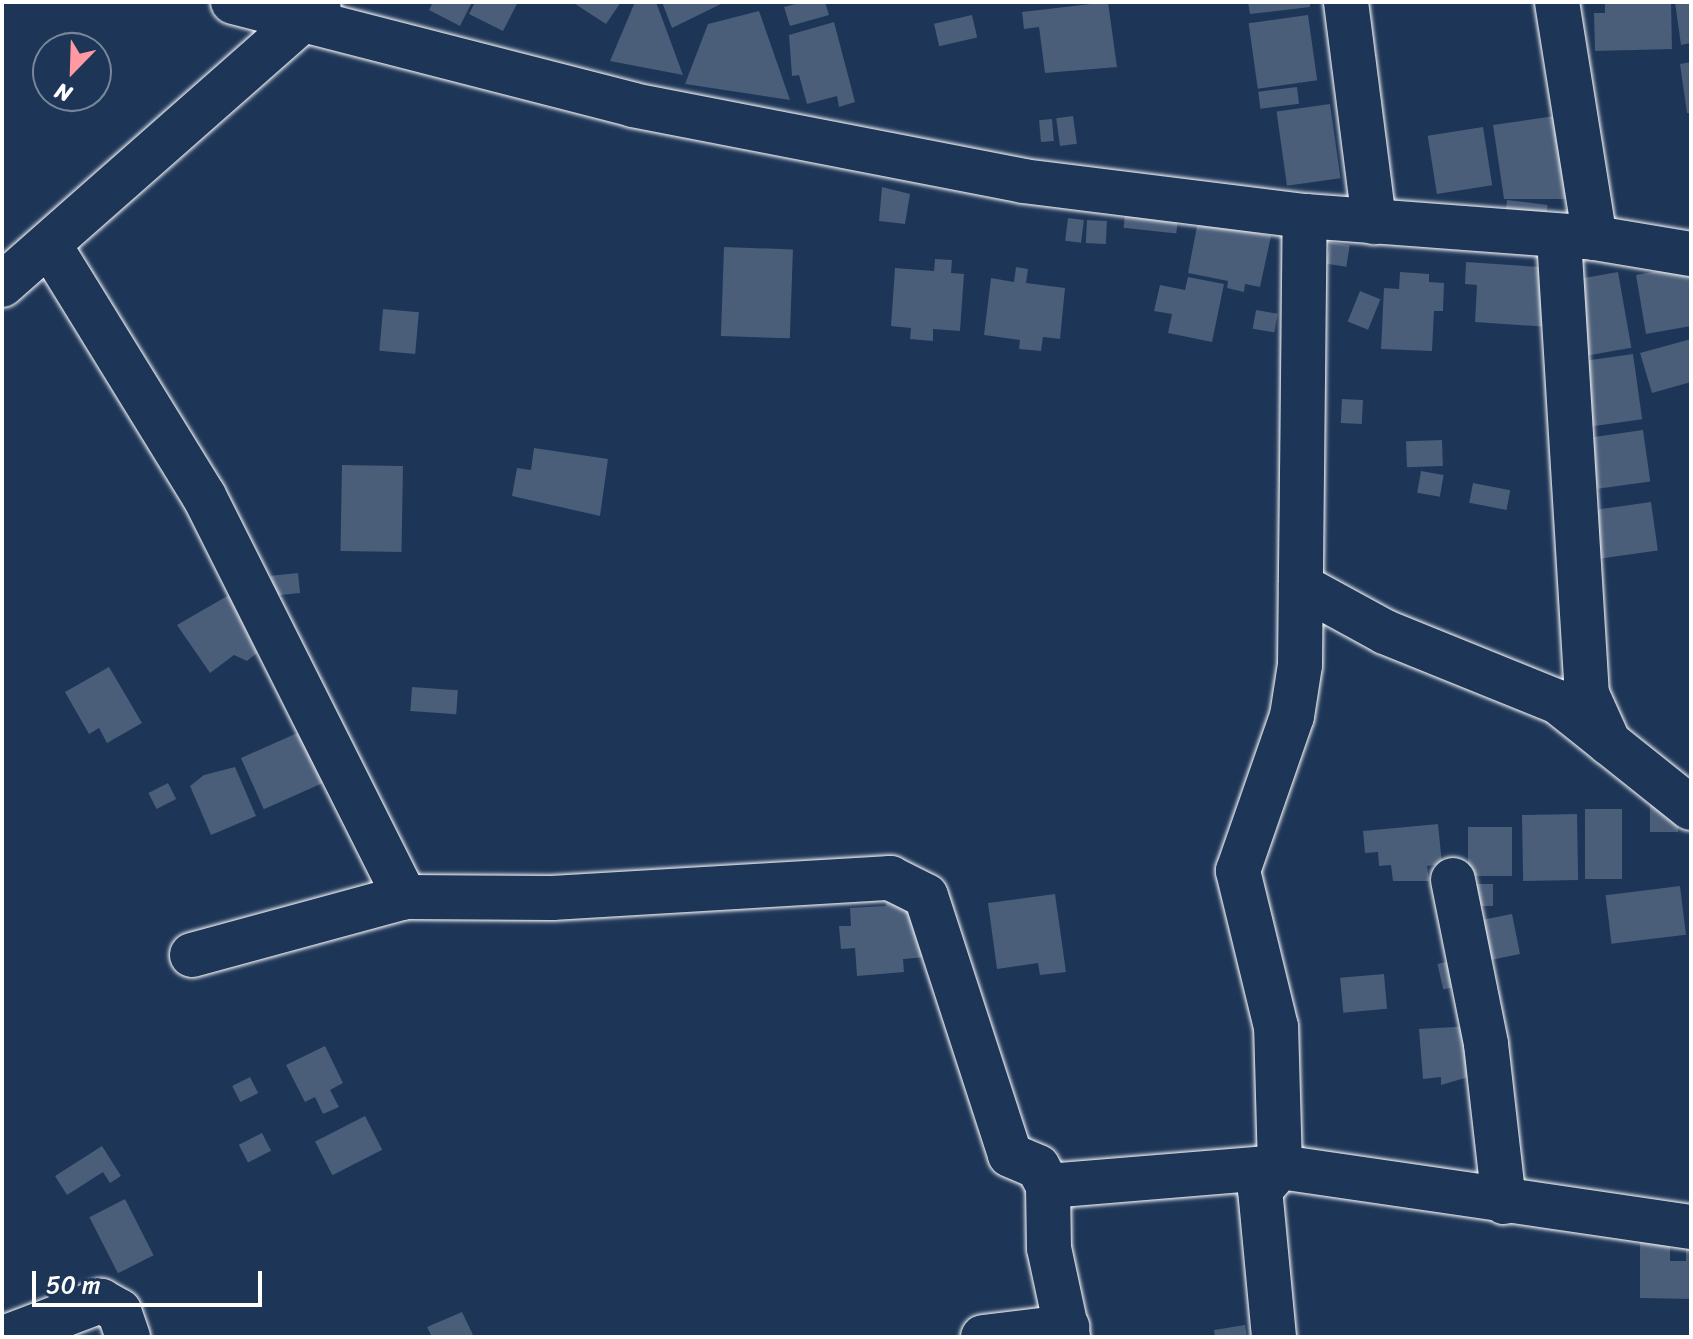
<!DOCTYPE html>
<style>
body{margin:0}
#map{position:relative;width:1693px;height:1339px;overflow:hidden;background:#1d3557;font-family:Sriracha,sans-serif}
div>[style]{position:absolute}
[style*='--x']{left:calc(var(--x)*1px);top:calc(var(--y)*1px);width:calc(var(--w)*1px);rotate:calc(var(--a)*1deg)}
.building>*{inset:0;background:#4a5d79;transform-origin:0 0}
.roads{filter:drop-shadow(0 0 2px #fff) drop-shadow(0 0 2px #fff)}
.minor>*{height:44px;margin:-22px;padding:0 22px;transform-origin:22px;border-radius:22px;background:#1d3557}
span{translate:-50% -50%;white-space:nowrap;text-align:center;line-height:1.15;-webkit-text-stroke:7px #1d3557;paint-order:stroke}
.frame{position:absolute;inset:0;border:4px solid #fff;pointer-events:none}
.north{position:absolute;left:32px;top:32px;width:80px;height:80px;box-sizing:border-box;background:#1d3557;border:2px solid #77869a;border-radius:50%;rotate:203deg;font-size:22px;font-weight:700;line-height:32px;text-align:center;color:#fff}
.north::after{content:'';display:block;margin:auto;width:28px;height:36px;background:#ff9aa2;clip-path:polygon(50% 0,100% 100%,50% 72%,0 100%)}
.scale{position:absolute;left:32px;top:1271px;width:230px;height:36px;box-sizing:border-box;border:4px solid #fff;border-top:0;padding-left:10px;font-size:24px;line-height:28px;white-space:nowrap;color:#fff;-webkit-text-stroke:6px #1d3557;paint-order:stroke}
</style>
<div id="map">
<div class="building">
<div style="clip-path:polygon(433px 2px,472px 2px,460px 26px,429px 10px)"></div>
<div style="clip-path:polygon(475px 2px,518px 2px,503px 31px,469px 14px)"></div>
<div style="clip-path:polygon(572px 2px,621px 2px,606px 24px)"></div>
<div style="clip-path:polygon(635px 2px,656px 2px,683px 75px,610px 61px)"></div>
<div style="clip-path:polygon(662px 2px,725px 2px,672px 28px)"></div>
<div style="clip-path:polygon(803px 2px,825px 2px,829px 15px,790px 26px,784px 7px)"></div>
<div style="clip-path:polygon(1108px 2px,1117px 67px,1045px 73px,1039px 27px,1024px 29px,1022px 12px)"></div>
<div style="clip-path:polygon(1248px 2px,1310px 2px,1310px 7px,1250px 14px)"></div>
<div style="clip-path:polygon(1605px 2px,1671px 2px,1672px 49px,1595px 51px,1594px 13px,1605px 13px)"></div>
<div style="clip-path:polygon(1675px 2px,1691px 2px,1691px 43px,1681px 45px)"></div>
<div style="clip-path:polygon(759px 11px,790px 100px,685px 84px,708px 24px)"></div>
<div style="left:972px;top:15px;width:23px;height:39px;rotate:77deg"></div>
<div style="left:1308px;top:15px;width:66px;height:60px;rotate:82deg"></div>
<div style="clip-path:polygon(834px 22px,855px 102px,839px 107px,837px 96px,807px 104px,799px 75px,792px 76px,789px 35px)"></div>
<div style="clip-path:polygon(1691px 62px,1691px 113px,1687px 113px,1680px 64px)"></div>
<div style="left:1297px;top:87px;width:17px;height:39px;rotate:83deg"></div>
<div style="left:1330px;top:104px;width:75px;height:54px;rotate:82deg"></div>
<div style="clip-path:polygon(1568px 114px,1571px 199px,1504px 199px,1493px 125px)"></div>
<div style="left:1073px;top:116px;width:28px;height:17px;rotate:82deg"></div>
<div style="left:1052px;top:119px;width:22px;height:13px;rotate:85deg"></div>
<div style="left:1483px;top:127px;width:59px;height:56px;rotate:81deg"></div>
<div style="clip-path:polygon(882px 187px,910px 194px,905px 224px,879px 221px)"></div>
<div style="left:1507px;top:200px;width:41px;height:17px;rotate:7deg"></div>
<div style="left:1126px;top:205px;width:53px;height:23px;rotate:6deg"></div>
<div style="left:1068px;top:218px;width:16px;height:23px;rotate:7deg"></div>
<div style="left:1087px;top:220px;width:20px;height:23px;rotate:3deg"></div>
<div style="clip-path:polygon(1198px 221px,1271px 236px,1260px 287px,1245px 284px,1244px 292px,1227px 288px,1228px 281px,1188px 273px)"></div>
<div style="left:1330px;top:242px;width:20px;height:22px;rotate:9deg"></div>
<div style="left:724px;top:247px;width:69px;height:89px;rotate:2deg"></div>
<div style="clip-path:polygon(935px 259px,952px 260px,951px 273px,964px 274px,960px 331px,933px 329px,933px 341px,910px 339px,911px 328px,891px 326px,895px 268px,934px 271px)"></div>
<div style="clip-path:polygon(1466px 262px,1554px 268px,1550px 327px,1475px 322px,1477px 285px,1465px 284px)"></div>
<div style="clip-path:polygon(1691px 265px,1691px 326px,1646px 334px,1636px 275px)"></div>
<div style="clip-path:polygon(1016px 267px,1028px 269px,1026px 283px,1065px 288px,1060px 339px,1043px 337px,1041px 351px,1019px 349px,1020px 340px,984px 335px,991px 278px,1014px 282px)"></div>
<div style="clip-path:polygon(1400px 272px,1429px 274px,1429px 282px,1444px 283px,1443px 311px,1434px 311px,1432px 351px,1381px 349px,1384px 288px,1399px 289px)"></div>
<div style="left:1618px;top:272px;width:77px;height:52px;rotate:80deg"></div>
<div style="clip-path:polygon(1188px 277px,1224px 284px,1212px 342px,1168px 333px,1172px 314px,1154px 311px,1160px 285px,1185px 290px)"></div>
<div style="left:1360px;top:291px;width:22px;height:33px;rotate:22deg"></div>
<div style="left:383px;top:309px;width:36px;height:42px;rotate:5deg"></div>
<div style="left:1256px;top:310px;width:22px;height:19px;rotate:10deg"></div>
<div style="clip-path:polygon(1691px 339px,1691px 382px,1652px 393px,1640px 353px)"></div>
<div style="left:1633px;top:354px;width:66px;height:52px;rotate:82deg"></div>
<div style="left:1342px;top:399px;width:21px;height:24px;rotate:3deg"></div>
<div style="left:1643px;top:430px;width:52px;height:53px;rotate:82deg"></div>
<div style="left:1442px;top:440px;width:26px;height:36px;rotate:88deg"></div>
<div style="clip-path:polygon(534px 448px,608px 459px,600px 516px,512px 496px,517px 468px,531px 470px)"></div>
<div style="left:342px;top:465px;width:61px;height:86px;rotate:1deg"></div>
<div style="left:1421px;top:471px;width:23px;height:22px;rotate:10deg"></div>
<div style="left:1473px;top:483px;width:38px;height:20px;rotate:11deg"></div>
<div style="left:1651px;top:502px;width:49px;height:61px;rotate:82deg"></div>
<div style="left:298px;top:573px;width:20px;height:27px;rotate:84deg"></div>
<div style="clip-path:polygon(229px 595px,257px 653px,247px 661px,234px 655px,210px 673px,177px 625px)"></div>
<div style="clip-path:polygon(109px 667px,142px 723px,107px 743px,99px 728px,89px 734px,65px 692px)"></div>
<div style="left:412px;top:687px;width:46px;height:24px;rotate:4deg"></div>
<div style="left:304px;top:730px;width:56px;height:69px;rotate:66deg"></div>
<div style="clip-path:polygon(235px 767px,256px 816px,211px 835px,190px 786px,204px 775px)"></div>
<div style="left:168px;top:783px;width:18px;height:22px;rotate:63deg"></div>
<div style="left:1650px;top:805px;width:28px;height:27px"></div>
<div style="left:1585px;top:809px;width:37px;height:70px"></div>
<div style="left:1577px;top:814px;width:66px;height:55px;rotate:89deg"></div>
<div style="clip-path:polygon(1438px 824px,1442px 864px,1427px 866px,1429px 881px,1393px 881px,1391px 865px,1379px 866px,1378px 852px,1365px 853px,1363px 831px)"></div>
<div style="left:1468px;top:827px;width:44px;height:49px"></div>
<div style="left:1467px;top:884px;width:26px;height:22px"></div>
<div style="left:1680px;top:886px;width:49px;height:75px;rotate:83deg"></div>
<div style="clip-path:polygon(1055px 894px,1066px 972px,1040px 975px,1038px 963px,997px 969px,988px 903px)"></div>
<div style="clip-path:polygon(913px 895px,927px 957px,903px 959px,904px 972px,857px 976px,855px 948px,841px 949px,839px 926px,851px 926px,850px 908px,886px 906px,886px 897px)"></div>
<div style="clip-path:polygon(1512px 914px,1520px 954px,1491px 960px,1471px 922px)"></div>
<div style="left:1455px;top:960px;width:26px;height:18px;rotate:77deg"></div>
<div style="left:1384px;top:974px;width:35px;height:44px;rotate:85deg"></div>
<div style="clip-path:polygon(1472px 1026px,1475px 1075px,1441px 1085px,1441px 1077px,1423px 1079px,1419px 1029px)"></div>
<div style="clip-path:polygon(325px 1046px,343px 1083px,330px 1090px,339px 1107px,323px 1114px,315px 1097px,305px 1102px,286px 1065px)"></div>
<div style="left:250px;top:1077px;width:18px;height:20px;rotate:63deg"></div>
<div style="left:365px;top:1116px;width:38px;height:56px;rotate:63deg"></div>
<div style="left:262px;top:1133px;width:20px;height:26px;rotate:63deg"></div>
<div style="clip-path:polygon(102px 1146px,121px 1176px,110px 1183px,103px 1172px,67px 1195px,55px 1176px)"></div>
<div style="left:125px;top:1199px;width:63px;height:40px;rotate:63deg"></div>
<div style="clip-path:polygon(1640px 1236px,1670px 1236px,1670px 1261px,1686px 1261px,1686px 1240px,1691px 1240px,1691px 1299px,1640px 1298px)"></div>
<div style="clip-path:polygon(462px 1312px,474px 1337px,432px 1337px,427px 1327px)"></div>
<div style="clip-path:polygon(1245px 1325px,1247px 1337px,1215px 1337px,1214px 1330px)"></div>
</div>
<div class="roads">
<div class="minor">
<div style="--x:233;--y:2;--w:413;--a:14.4"></div>
<div style="--x:633;--y:105;--w:397;--a:11"></div>
<div style="--x:1023;--y:181;--w:284;--a:7.1"></div>
<div style="--x:1305;--y:216;--w:291;--a:4.3"></div>
<div style="--x:1595;--y:238;--w:97;--a:9.5"></div>
<div style="--x:1346;--y:2;--w:222;--a:82.7"></div>
<div style="--x:1557;--y:2;--w:239;--a:80.9"></div>
<div style="--x:1559;--y:238;--w:457;--a:86.5"></div>
<div style="--x:1587;--y:694;--w:54;--a:65.8"></div>
<div style="--x:50;--y:246;--w:294;--a:58.4"></div>
<div style="--x:204;--y:496;--w:449;--a:63.4"></div>
<div style="--x:2;--y:285;--w:422;--a:-41.4"></div>
<div style="--x:1301;--y:586;--w:96;--a:28.7"></div>
<div style="--x:1385;--y:632;--w:187;--a:22"></div>
<div style="--x:1558;--y:702;--w:170;--a:38.6"></div>
<div style="--x:1453;--y:880;--w:167;--a:78.6"></div>
<div style="--x:1486;--y:1044;--w:159;--a:83.5"></div>
<div style="--x:192;--y:955;--w:221;--a:-15.2"></div>
<div style="--x:405;--y:897;--w:147;--a:0.4"></div>
<div style="--x:552;--y:898;--w:339;--a:-3.4"></div>
<div style="--x:890;--y:878;--w:40;--a:26.6"></div>
<div style="--x:926;--y:896;--w:272;--a:72"></div>
<div style="--x:1010;--y:1155;--w:30;--a:23"></div>
<div style="--x:1038;--y:1167;--w:21;--a:62"></div>
<div style="--x:1048;--y:1186;--w:233;--a:-4.7"></div>
<div style="--x:1280;--y:1167;--w:415;--a:8.3"></div>
<div style="--x:1048;--y:1186;--w:62;--a:89.1"></div>
<div style="--x:1049;--y:1248;--w:91;--a:77.9"></div>
<div style="--x:6;--y:1337;--w:102;--a:-20.8"></div>
<div style="--x:101;--y:1301;--w:21;--a:29"></div>
<div style="--x:119;--y:1311;--w:28;--a:71"></div>
<div style="--x:983;--y:1337;--w:85;--a:-6.8"></div>
<div style="--x:1274;--y:1337;--w:148;--a:-95.4"></div>
<div style="--x:1260;--y:1190;--w:30;--a:-49"></div>
<div style="--x:1280;--y:1167;--w:140;--a:-91.6"></div>
<div style="--x:1276;--y:1027;--w:161;--a:-103.7"></div>
<div style="--x:1238;--y:871;--w:164;--a:-70.8"></div>
<div style="--x:1292;--y:716;--w:52;--a:-81.1"></div>
<div style="--x:1300;--y:665;--w:449;--a:-89.4"></div>
</div>
</div>
<div class="frame"></div>
<div class="north">N</div>
<div class="scale">50 m</div>
</div>
